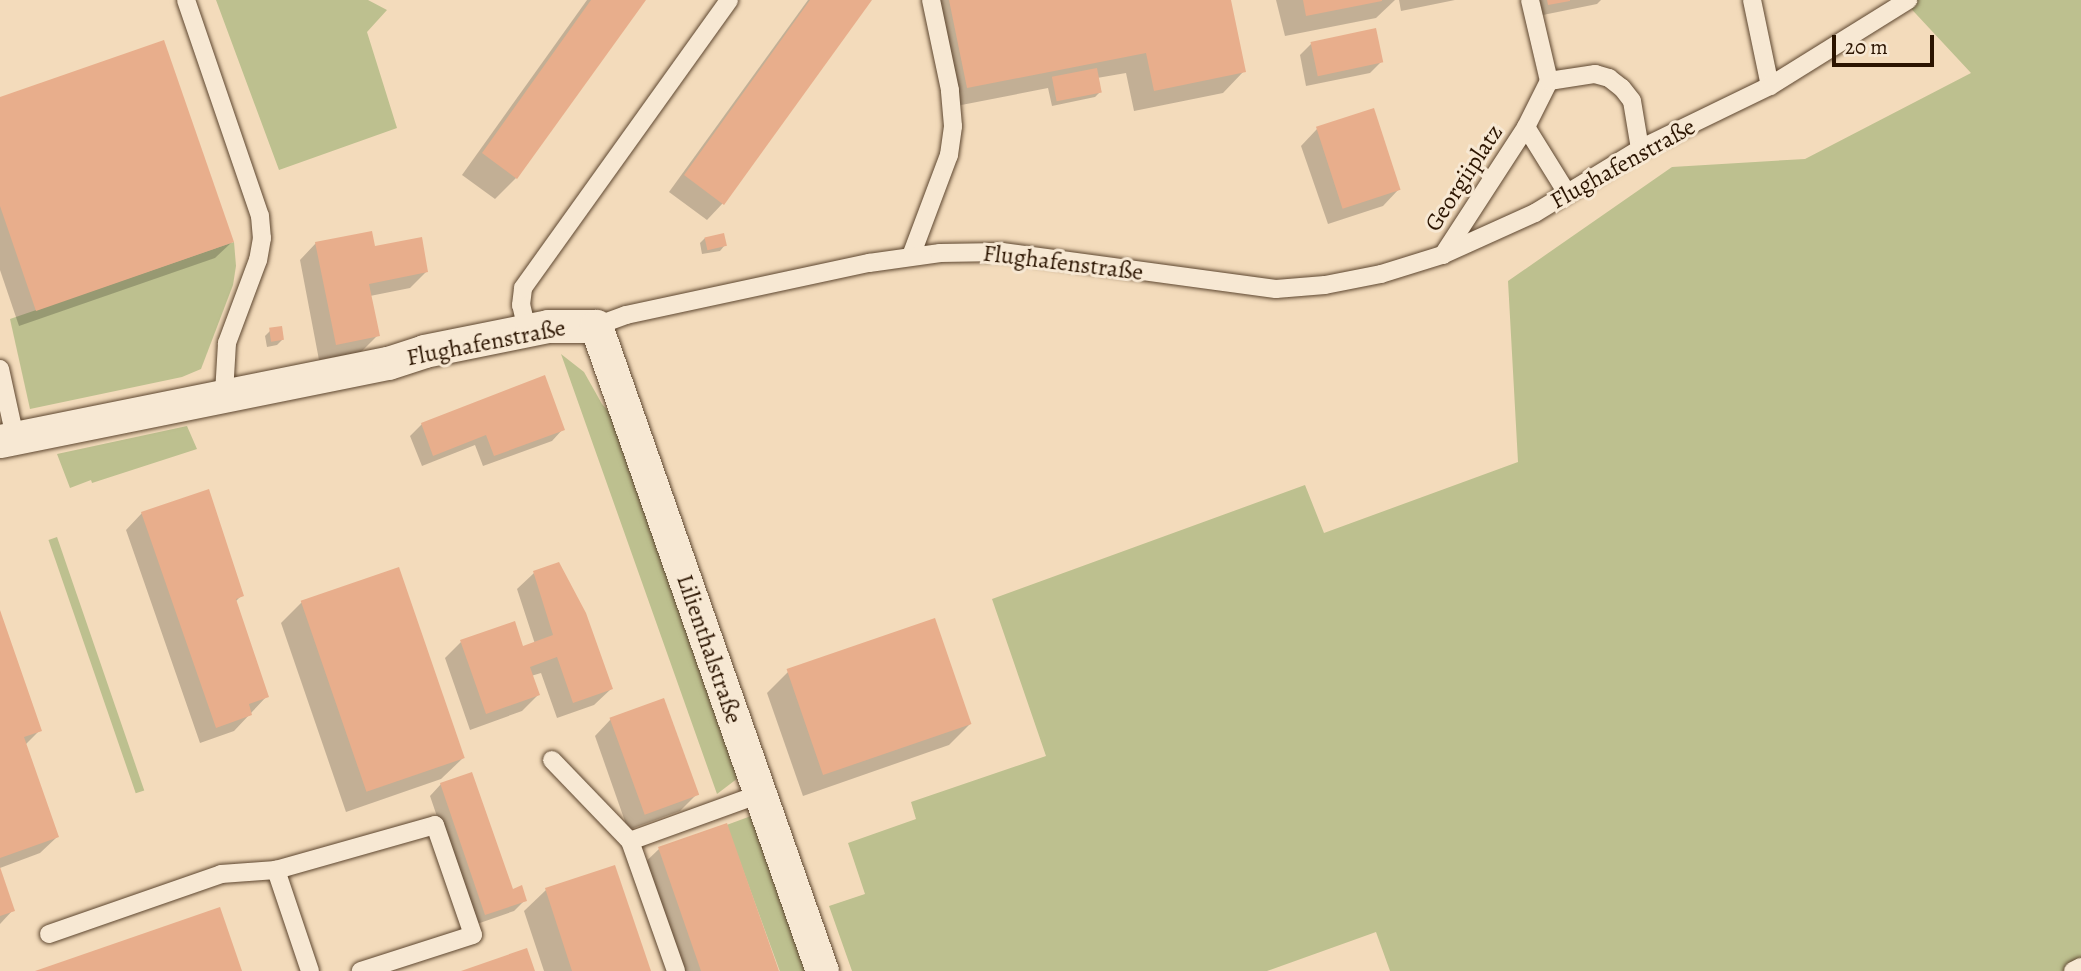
<!DOCTYPE html>
<meta charset="utf-8">
<style>
body{margin:0}
#map{position:relative;width:2081px;height:971px;overflow:hidden;background:#f3dbbb;font-family:Alegreya,serif}
div>[style]{position:absolute}
[style*='--x']{left:calc(var(--x)*1px);top:calc(var(--y)*1px);width:calc(var(--w)*1px);rotate:calc(var(--a)*1deg)}
.green>*{inset:0;background:#bdc08f;transform-origin:0 0}
.shadow>*{inset:0;background:#0003}
.building>*{inset:0;background:#e8ae8c;transform-origin:0 0}
.roads{filter:drop-shadow(0 0 2px #5d462f) drop-shadow(0 0 2px #5d462f)}
.service>*{height:18px;margin:-9px;padding:0 9px;transform-origin:9px;border-radius:9px;background:#f7e8d3}
.minor>*{height:33px;margin:-16.5px;padding:0 16.5px;transform-origin:16.5px;border-radius:16.5px;background:#f7e8d3}
span{translate:-50% -50%;white-space:nowrap;text-align:center;line-height:1.15;-webkit-text-stroke:6px #f7e8d3;paint-order:stroke}
.street-label{font-size:24px;color:#2b1400}
.scale{position:absolute;left:1832px;top:35px;width:102px;height:32px;box-sizing:border-box;border:4px solid #2b1400;border-top:0;padding-left:9px;font-size:21px;line-height:24px;white-space:nowrap;color:#2b1400;-webkit-text-stroke:5px #f7e8d3;paint-order:stroke}
</style>
<div id="map">
<div class="green">
<div style="clip-path:polygon(216px 0,368px 0,387px 10px,367px 32px,397px 128px,279px 170px)"></div>
<div style="clip-path:polygon(1903px 0,2081px 0,2081px 971px,1390px 971px,1376px 932px,1267px 971px,852px 971px,829px 906px,865px 894px,848px 843px,916px 819px,911px 802px,1046px 756px,992px 599px,1305px 485px,1324px 533px,1518px 462px,1508px 281px,1672px 167px,1805px 159px,1971px 73px)"></div>
<div style="clip-path:polygon(234px 242px,236px 266px,233px 285px,201px 369px,182px 377px,30px 409px,10px 319px)"></div>
<div style="clip-path:polygon(561px 354px,584px 372px,602px 404px,613px 416px,738px 778px,717px 794px)"></div>
<div style="clip-path:polygon(187px 426px,197px 449px,92px 483px,91px 480px,70px 488px,57px 454px)"></div>
<div style="left:57px;top:537px;width:268px;height:9px;rotate:71deg"></div>
<div style="left:751px;top:816px;width:164px;height:26px;rotate:70deg"></div>
</div>
<div class="shadow">
<div style="clip-path:polygon(587px 0,643px 0,516px 178px,495px 199px,462px 175px)"></div>
<div style="clip-path:polygon(808px 0,870px 0,723px 203px,707px 220px,669px 192px)"></div>
<div style="clip-path:polygon(925px 0,1230px 0,1244px 71px,1223px 93px,1134px 111px,1126px 73px,1097px 78px,1100px 92px,1095px 97px,1052px 106px,1048px 88px,946px 108px)"></div>
<div style="clip-path:polygon(1276px 0,1395px 0,1376px 18px,1285px 36px)"></div>
<div style="clip-path:polygon(1399px 0,1455px 0,1401px 11px)"></div>
<div style="clip-path:polygon(1534px 0,1601px 0,1597px 4px,1538px 16px)"></div>
<div style="clip-path:polygon(1311px 44px,1381px 62px,1370px 73px,1306px 86px,1300px 55px)"></div>
<div style="clip-path:polygon(0 99px,232px 242px,215px 258px,19px 326px,0 270px)"></div>
<div style="clip-path:polygon(1317px 129px,1399px 189px,1383px 206px,1328px 224px,1301px 146px)"></div>
<div style="clip-path:polygon(705px 238px,725px 245px,720px 251px,702px 254px,700px 243px)"></div>
<div style="clip-path:polygon(316px 243px,374px 248px,426px 272px,410px 288px,370px 296px,378px 335px,361px 352px,319px 360px,300px 260px)"></div>
<div style="clip-path:polygon(270px 331px,283px 339px,277px 345px,267px 347px,265px 336px)"></div>
<div style="clip-path:polygon(422px 424px,563px 429px,552px 441px,483px 466px,475px 445px,422px 466px,410px 436px)"></div>
<div style="clip-path:polygon(142px 513px,242px 595px,235px 602px,267px 696px,234px 731px,200px 743px,126px 530px)"></div>
<div style="clip-path:polygon(534px 573px,611px 689px,594px 705px,557px 718px,541px 673px,531px 676px,538px 695px,522px 711px,470px 730px,445px 658px,461px 642px,522px 648px,535px 644px,517px 589px)"></div>
<div style="clip-path:polygon(302px 602px,463px 758px,441px 779px,346px 812px,281px 623px)"></div>
<div style="clip-path:polygon(0 614px,40px 730px,25px 745px,57px 837px,40px 853px,0 868px)"></div>
<div style="clip-path:polygon(788px 672px,970px 724px,949px 745px,803px 796px,767px 693px)"></div>
<div style="clip-path:polygon(611px 719px,697px 794px,680px 811px,628px 830px,595px 736px)"></div>
<div style="clip-path:polygon(441px 784px,512px 891px,525px 900px,514px 911px,474px 925px,430px 796px)"></div>
<div style="clip-path:polygon(726px 825px,777px 971px,673px 971px,637px 870px,659px 849px)"></div>
<div style="clip-path:polygon(614px 867px,649px 971px,544px 971px,524px 911px,546px 890px)"></div>
<div style="clip-path:polygon(0 871px,13px 910px,0 924px)"></div>
</div>
<div class="building">
<div style="clip-path:polygon(591px 0,646px 0,517px 179px,482px 153px)"></div>
<div style="clip-path:polygon(810px 0,872px 0,724px 205px,684px 175px)"></div>
<div style="clip-path:polygon(949px 0,1231px 0,1246px 72px,1154px 91px,1146px 53px,967px 88px)"></div>
<div style="clip-path:polygon(1303px 0,1382px 0,1382px 1px,1306px 16px)"></div>
<div style="clip-path:polygon(1547px 0,1570px 0,1570px 1px,1548px 5px)"></div>
<div style="left:1376px;top:28px;width:35px;height:67px;rotate:78deg"></div>
<div style="clip-path:polygon(164px 40px,234px 242px,36px 311px,0 206px,0 97px)"></div>
<div style="left:1097px;top:68px;width:25px;height:46px;rotate:79deg"></div>
<div style="left:1374px;top:108px;width:86px;height:61px;rotate:72deg"></div>
<div style="clip-path:polygon(372px 231px,375px 246px,422px 237px,428px 272px,369px 284px,380px 336px,336px 345px,315px 242px)"></div>
<div style="left:724px;top:233px;width:13px;height:20px;rotate:77deg"></div>
<div style="left:282px;top:326px;width:14px;height:13px;rotate:82deg"></div>
<div style="clip-path:polygon(545px 375px,565px 430px,494px 456px,486px 435px,433px 456px,421px 423px)"></div>
<div style="clip-path:polygon(209px 489px,244px 596px,236px 599px,269px 697px,249px 704px,252px 715px,216px 728px,141px 512px)"></div>
<div style="clip-path:polygon(559px 562px,586px 613px,613px 689px,573px 703px,557px 657px,530px 667px,540px 695px,486px 714px,460px 640px,515px 621px,523px 646px,553px 635px,533px 571px)"></div>
<div style="left:399px;top:567px;width:202px;height:104px;rotate:71deg"></div>
<div style="clip-path:polygon(0 610px,42px 731px,24px 737px,59px 837px,0 858px)"></div>
<div style="left:935px;top:618px;width:112px;height:157px;rotate:71deg"></div>
<div style="left:664px;top:698px;width:103px;height:58px;rotate:70deg"></div>
<div style="clip-path:polygon(472px 772px,513px 889px,522px 885px,527px 901px,485px 915px,440px 783px)"></div>
<div style="clip-path:polygon(727px 823px,779px 971px,701px 971px,658px 847px)"></div>
<div style="clip-path:polygon(615px 865px,651px 971px,572px 971px,545px 888px)"></div>
<div style="clip-path:polygon(0 867px,15px 911px,0 916px)"></div>
<div style="clip-path:polygon(220px 907px,242px 971px,35px 971px)"></div>
<div style="clip-path:polygon(527px 948px,535px 971px,461px 971px)"></div>
</div>
<div class="roads">
<div class="service">
<div style="--x:186;--y:0;--w:228;--a:71.1"></div>
<div style="--x:260;--y:216;--w:22;--a:85"></div>
<div style="--x:262;--y:238;--w:22;--a:100"></div>
<div style="--x:258;--y:260;--w:89;--a:110.5"></div>
<div style="--x:227;--y:343;--w:51;--a:93.4"></div>
<div style="--x:1752;--y:0;--w:88;--a:78.2"></div>
<div style="--x:1549;--y:81;--w:47;--a:-8.7"></div>
<div style="--x:1595;--y:74;--w:15;--a:16"></div>
<div style="--x:1609;--y:78;--w:16;--a:38"></div>
<div style="--x:1622;--y:88;--w:16;--a:52"></div>
<div style="--x:1632;--y:101;--w:49;--a:80.5"></div>
<div style="--x:1526;--y:127;--w:78;--a:58.2"></div>
<div style="--x:1443;--y:255;--w:153;--a:-57"></div>
<div style="--x:1526;--y:127;--w:51;--a:-63.4"></div>
<div style="--x:1549;--y:81;--w:83;--a:-103.2"></div>
<div style="--x:911;--y:256;--w:108;--a:-69.4"></div>
<div style="--x:949;--y:155;--w:29;--a:-82"></div>
<div style="--x:953;--y:126;--w:36;--a:-95"></div>
<div style="--x:950;--y:90;--w:92;--a:-101.9"></div>
<div style="--x:596;--y:326;--w:32;--a:-20"></div>
<div style="--x:626;--y:315;--w:249;--a:-12.1"></div>
<div style="--x:869;--y:263;--w:72;--a:-8"></div>
<div style="--x:940;--y:253;--w:62;--a:-0.9"></div>
<div style="--x:1002;--y:252;--w:276;--a:7.7"></div>
<div style="--x:1276;--y:289;--w:49;--a:-4.7"></div>
<div style="--x:1325;--y:285;--w:57;--a:-11.1"></div>
<div style="--x:1381;--y:274;--w:64;--a:-17.3"></div>
<div style="--x:1442;--y:255;--w:102;--a:-24.3"></div>
<div style="--x:1535;--y:213;--w:123;--a:-31.4"></div>
<div style="--x:1640;--y:149;--w:144;--a:-25.9"></div>
<div style="--x:1770;--y:86;--w:163;--a:-31.9"></div>
<div style="--x:527;--y:330;--w:26;--a:-103"></div>
<div style="--x:521;--y:305;--w:17;--a:-83"></div>
<div style="--x:523;--y:288;--w:354;--a:-54.4"></div>
<div style="--x:0;--y:369;--w:70;--a:77.6"></div>
<div style="--x:552;--y:760;--w:112;--a:46.1"></div>
<div style="--x:630;--y:841;--w:138;--a:70.5"></div>
<div style="--x:630;--y:841;--w:138;--a:-19.9"></div>
<div style="--x:49;--y:934;--w:182;--a:-19.2"></div>
<div style="--x:221;--y:874;--w:55;--a:-4.2"></div>
<div style="--x:310;--y:971;--w:107;--a:-108.6"></div>
<div style="--x:276;--y:870;--w:165;--a:-15.8"></div>
<div style="--x:435;--y:825;--w:116;--a:70.9"></div>
<div style="--x:473;--y:935;--w:118;--a:162.2"></div>
<div style="--x:2073;--y:971;--w:9;--a:-27"></div>
</div>
<div class="minor">
<div style="--x:0;--y:441;--w:396;--a:-11.4"></div>
<div style="--x:388;--y:363;--w:38;--a:-18"></div>
<div style="--x:424;--y:351;--w:126;--a:-11.4"></div>
<div style="--x:548;--y:326;--w:48;--a:0"></div>
<div style="--x:596;--y:326;--w:683;--a:70.69"></div>
</div>
</div>
<div class="street-label">
<span style="left:1623px;top:164px;rotate:-29deg">Flughafenstraße</span>
<span style="left:1464px;top:178px;rotate:-57deg">Georgiiplatz</span>
<span style="left:1063px;top:263px;rotate:7deg">Flughafenstraße</span>
<span style="left:486px;top:343px;rotate:-11deg">Flughafenstraße</span>
<span style="left:709px;top:649px;rotate:71deg">Lilienthalstraße</span>
</div>
<div class="scale">20 m</div>
</div>
